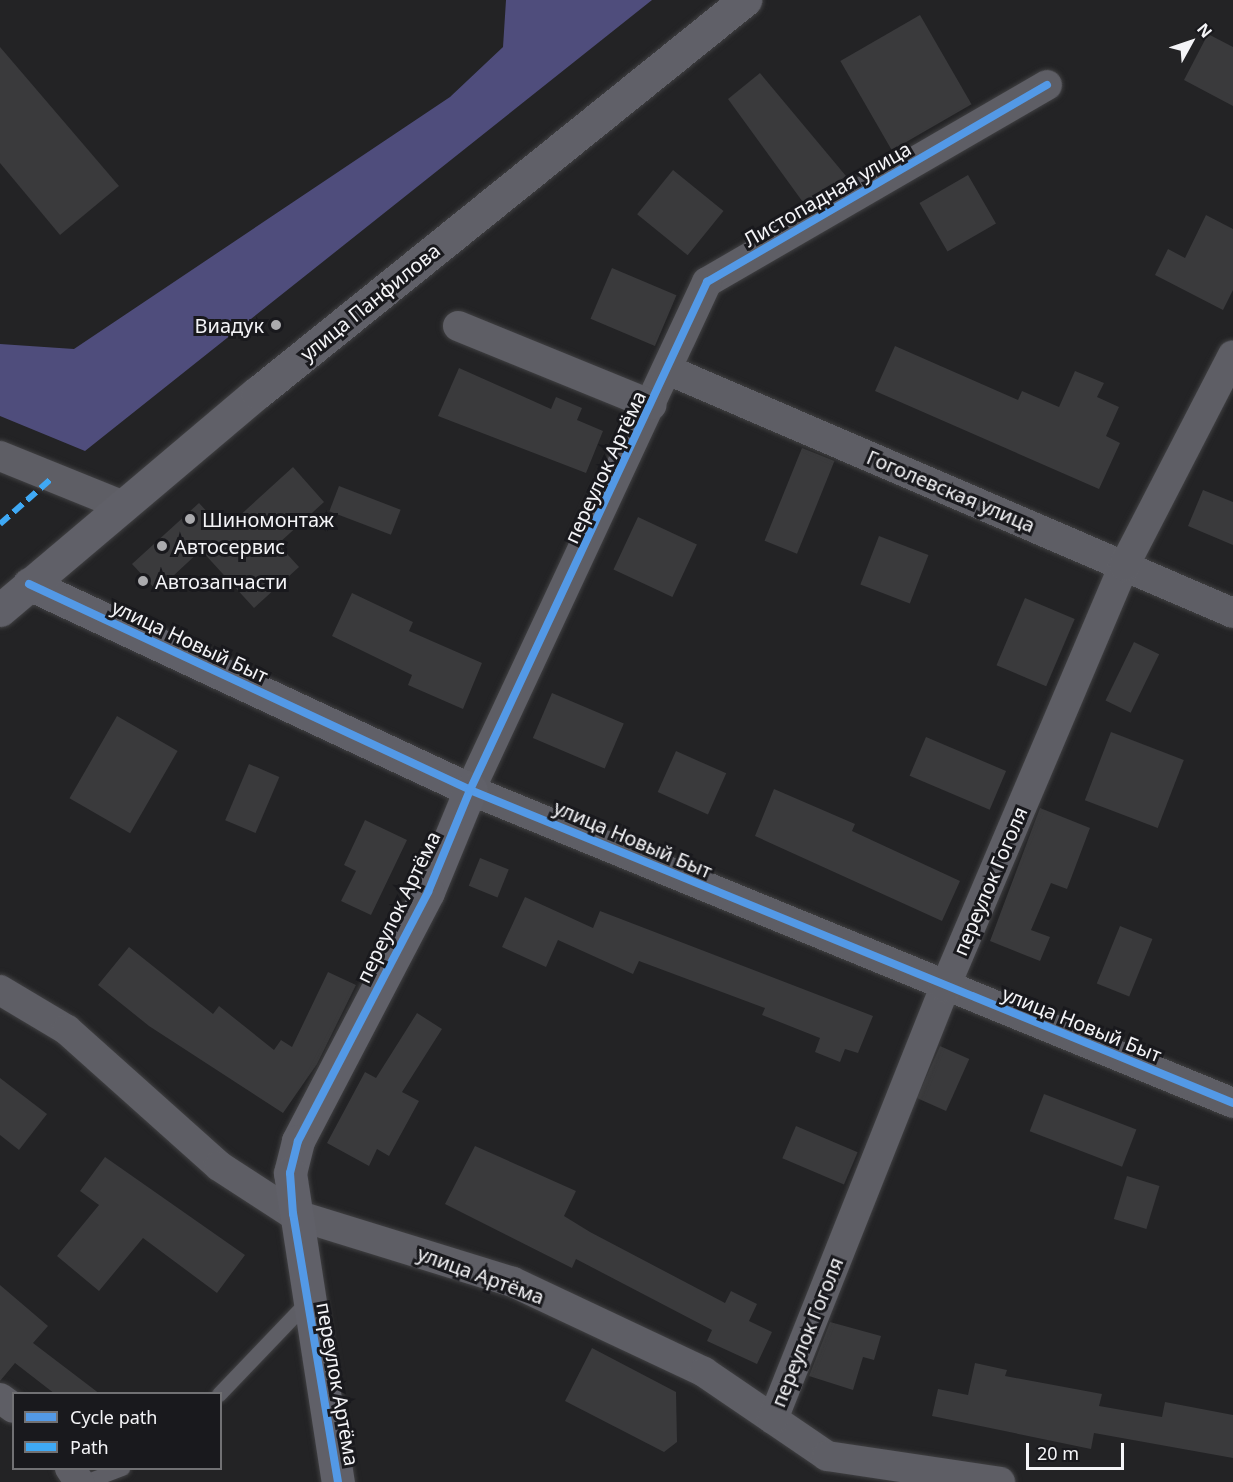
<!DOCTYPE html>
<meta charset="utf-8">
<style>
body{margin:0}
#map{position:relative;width:1233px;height:1482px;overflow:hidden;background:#232325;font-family:"Noto Sans",sans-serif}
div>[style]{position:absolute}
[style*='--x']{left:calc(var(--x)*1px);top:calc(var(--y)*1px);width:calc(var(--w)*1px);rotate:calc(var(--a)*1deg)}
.forest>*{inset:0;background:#4f4d7c}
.building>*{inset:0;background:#3a3a3c;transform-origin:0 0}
.roads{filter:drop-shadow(0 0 2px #404042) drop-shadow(0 0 2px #404042)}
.lane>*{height:15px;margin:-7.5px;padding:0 7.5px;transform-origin:7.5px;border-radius:7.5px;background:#5e5e65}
.street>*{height:30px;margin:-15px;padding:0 15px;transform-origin:15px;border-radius:15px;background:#5e5e65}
.secondary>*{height:33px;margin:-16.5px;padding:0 16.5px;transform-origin:16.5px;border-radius:16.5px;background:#606068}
.quiet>*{height:6px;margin-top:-3px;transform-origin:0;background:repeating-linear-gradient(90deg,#3fa9f5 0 12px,transparent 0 18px)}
.cycleway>*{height:8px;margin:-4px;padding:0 4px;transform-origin:4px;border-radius:4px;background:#5399e6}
.dots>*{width:16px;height:16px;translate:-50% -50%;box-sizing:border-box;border:3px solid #19191d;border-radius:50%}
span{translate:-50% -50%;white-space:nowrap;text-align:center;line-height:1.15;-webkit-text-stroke:6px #19191d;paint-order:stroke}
.street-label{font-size:20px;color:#f4f4f7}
.poi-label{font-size:20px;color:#f4f4f7}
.right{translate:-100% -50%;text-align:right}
.left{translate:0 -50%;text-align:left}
.legend{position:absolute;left:12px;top:1392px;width:210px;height:78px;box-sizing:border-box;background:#19191d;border:2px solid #717174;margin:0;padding:8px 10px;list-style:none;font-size:18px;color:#f4f4f7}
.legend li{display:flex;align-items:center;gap:12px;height:30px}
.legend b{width:30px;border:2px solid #717174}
.north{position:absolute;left:1161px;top:12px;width:60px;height:60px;-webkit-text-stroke:4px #19191d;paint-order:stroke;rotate:50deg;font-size:16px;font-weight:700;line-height:24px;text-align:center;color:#f4f4f7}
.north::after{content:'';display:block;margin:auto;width:21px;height:27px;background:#f4f4f7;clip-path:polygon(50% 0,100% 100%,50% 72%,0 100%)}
.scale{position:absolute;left:1026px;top:1443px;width:98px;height:27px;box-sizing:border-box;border:3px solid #f4f4f7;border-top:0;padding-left:8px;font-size:18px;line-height:21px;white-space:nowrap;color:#f4f4f7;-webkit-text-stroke:4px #19191d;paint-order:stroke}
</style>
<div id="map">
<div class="forest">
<div style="clip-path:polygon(506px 0,652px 0,85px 451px,0 416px,0 344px,74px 349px,450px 97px,503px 47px)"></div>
</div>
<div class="building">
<div style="left:920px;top:15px;width:103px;height:92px;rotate:60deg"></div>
<div style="clip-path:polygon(1208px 34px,1233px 47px,1233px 106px,1184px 80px)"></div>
<div style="clip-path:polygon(0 47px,119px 186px,60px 235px,0 163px)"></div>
<div style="clip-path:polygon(760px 73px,846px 176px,805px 205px,728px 99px)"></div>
<div style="left:673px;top:170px;width:65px;height:57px;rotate:39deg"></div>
<div style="left:968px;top:175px;width:56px;height:56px;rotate:60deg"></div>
<div style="clip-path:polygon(1206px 215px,1233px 229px,1233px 290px,1223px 310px,1155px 275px,1168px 249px,1185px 258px)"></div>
<div style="left:612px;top:268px;width:70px;height:55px;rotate:23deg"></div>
<div style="clip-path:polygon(895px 346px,1018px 400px,1022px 391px,1059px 407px,1075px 371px,1104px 383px,1097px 397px,1119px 407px,1106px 436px,1120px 443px,1099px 489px,875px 391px)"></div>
<div style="clip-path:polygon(459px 368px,551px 409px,556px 397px,582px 408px,577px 420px,603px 431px,586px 473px,438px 416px)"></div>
<div style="left:802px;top:448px;width:35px;height:100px;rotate:22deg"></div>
<div style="clip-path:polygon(293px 467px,324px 502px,278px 544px,299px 567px,254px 608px,201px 550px,157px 591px,132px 564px,199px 503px,224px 530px)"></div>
<div style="left:339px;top:486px;width:66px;height:27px;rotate:21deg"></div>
<div style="clip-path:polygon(1203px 490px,1233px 502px,1233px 545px,1188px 526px)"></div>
<div style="left:638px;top:517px;width:65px;height:58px;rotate:25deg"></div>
<div style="left:879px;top:536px;width:53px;height:52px;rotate:21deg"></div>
<div style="clip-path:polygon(352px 593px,413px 622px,409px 631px,482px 663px,463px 709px,408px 685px,412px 675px,332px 636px)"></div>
<div style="left:1025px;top:598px;width:54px;height:73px;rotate:23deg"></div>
<div style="left:1134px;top:642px;width:28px;height:65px;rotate:26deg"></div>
<div style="left:552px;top:693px;width:78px;height:49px;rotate:23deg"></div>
<div style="left:117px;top:716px;width:70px;height:95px;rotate:30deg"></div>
<div style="left:1111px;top:732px;width:78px;height:73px;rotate:21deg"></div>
<div style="left:926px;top:737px;width:87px;height:42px;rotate:23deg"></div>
<div style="left:676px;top:751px;width:55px;height:45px;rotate:24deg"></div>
<div style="left:249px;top:764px;width:33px;height:61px;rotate:23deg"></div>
<div style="clip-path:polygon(774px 789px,855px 824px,852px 831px,960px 881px,942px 921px,755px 836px)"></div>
<div style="clip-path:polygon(1040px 808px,1090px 828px,1067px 889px,1051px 883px,1031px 930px,1050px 937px,1040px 961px,990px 941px)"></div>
<div style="clip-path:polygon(365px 820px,407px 840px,371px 915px,341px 901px,356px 871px,344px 865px)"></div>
<div style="left:480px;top:858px;width:31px;height:30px;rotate:22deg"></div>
<div style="clip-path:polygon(525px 897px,593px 928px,600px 911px,873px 1016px,858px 1053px,845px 1049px,840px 1062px,815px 1052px,820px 1038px,762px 1015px,765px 1008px,639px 961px,633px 974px,558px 940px,546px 967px,502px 947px)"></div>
<div style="left:1120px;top:926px;width:35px;height:62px;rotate:22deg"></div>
<div style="clip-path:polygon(129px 947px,213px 1014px,219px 1006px,274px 1050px,281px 1040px,292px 1047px,328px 972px,356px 985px,317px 1064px,283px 1113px,149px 1026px,98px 985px)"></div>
<div style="clip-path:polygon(417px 1013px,442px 1029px,402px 1092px,419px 1101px,389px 1156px,377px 1149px,369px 1166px,327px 1143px,365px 1072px,376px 1078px)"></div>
<div style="left:940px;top:1046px;width:32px;height:57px;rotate:24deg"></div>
<div style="clip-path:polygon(0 1078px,47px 1114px,19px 1150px,0 1135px)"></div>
<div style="left:1044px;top:1094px;width:99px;height:40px;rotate:21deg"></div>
<div style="left:796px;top:1126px;width:67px;height:35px;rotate:23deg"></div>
<div style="clip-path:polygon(475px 1146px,576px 1191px,564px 1216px,590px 1232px,725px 1303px,731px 1291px,757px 1304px,749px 1321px,772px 1332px,757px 1364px,707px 1341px,712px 1330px,576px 1259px,572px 1268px,445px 1204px)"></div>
<div style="clip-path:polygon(105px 1157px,245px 1255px,217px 1293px,143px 1238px,99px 1291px,57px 1256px,99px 1205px,80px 1191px)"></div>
<div style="left:1127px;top:1176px;width:34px;height:45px;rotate:17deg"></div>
<div style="clip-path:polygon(0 1285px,48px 1326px,33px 1343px,100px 1394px,55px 1394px,15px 1363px,0 1381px)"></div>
<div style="clip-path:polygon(830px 1322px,881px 1336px,874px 1360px,863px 1357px,853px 1390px,809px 1376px)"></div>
<div style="clip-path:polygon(592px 1348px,676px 1392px,677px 1442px,664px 1452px,565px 1401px)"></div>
<div style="clip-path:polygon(975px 1363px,1007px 1370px,1005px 1376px,1102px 1394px,1099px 1406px,1162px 1417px,1165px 1402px,1233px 1415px,1233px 1458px,1094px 1433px,1091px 1449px,932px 1416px,938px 1389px,968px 1395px)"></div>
</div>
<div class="roads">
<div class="lane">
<div style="--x:219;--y:1394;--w:129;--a:-46.3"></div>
<div style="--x:85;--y:1482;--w:40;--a:-21"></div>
</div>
<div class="street">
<div style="--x:1047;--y:85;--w:393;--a:149.9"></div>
<div style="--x:707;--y:282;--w:561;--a:115.01"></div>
<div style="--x:470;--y:790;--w:825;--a:22.3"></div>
<div style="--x:458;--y:326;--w:209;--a:22.2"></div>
<div style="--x:668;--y:370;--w:615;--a:23.27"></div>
<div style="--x:0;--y:456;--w:134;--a:22"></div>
<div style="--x:0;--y:990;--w:78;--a:30.8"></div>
<div style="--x:67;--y:1030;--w:204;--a:41.8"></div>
<div style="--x:219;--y:1166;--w:88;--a:33"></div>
<div style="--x:293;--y:1214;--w:230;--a:17.2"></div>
<div style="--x:513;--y:1282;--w:211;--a:25.2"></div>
<div style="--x:704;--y:1372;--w:149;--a:34.3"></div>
<div style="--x:827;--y:1456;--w:175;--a:8.5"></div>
<div style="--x:0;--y:1398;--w:17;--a:36"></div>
<div style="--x:773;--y:1419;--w:465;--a:-68.3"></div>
<div style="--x:945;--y:987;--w:457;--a:-67"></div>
<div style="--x:1124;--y:566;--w:237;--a:-62.7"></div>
<div style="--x:70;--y:1468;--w:17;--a:57"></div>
</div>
<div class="secondary">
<div style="--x:29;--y:584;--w:487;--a:25"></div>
<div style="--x:470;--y:790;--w:110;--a:112.4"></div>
<div style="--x:428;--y:892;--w:281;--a:117.6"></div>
<div style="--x:298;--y:1141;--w:33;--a:104"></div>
<div style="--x:290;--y:1173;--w:313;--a:81.2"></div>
<div style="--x:0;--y:610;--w:336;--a:-40.2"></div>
<div style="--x:257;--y:393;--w:627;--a:-38.85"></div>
</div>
</div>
<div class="quiet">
<div style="--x:0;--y:524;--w:68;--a:-41.4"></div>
</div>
<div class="cycleway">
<div style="--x:29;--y:584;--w:487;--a:25"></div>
<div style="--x:470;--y:790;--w:825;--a:22.3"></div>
<div style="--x:338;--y:1482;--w:272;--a:-99.5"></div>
<div style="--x:293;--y:1214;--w:41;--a:-94.2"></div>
<div style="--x:290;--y:1173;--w:33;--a:-76"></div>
<div style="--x:298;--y:1141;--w:281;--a:-62.4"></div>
<div style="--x:428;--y:892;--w:110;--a:-67.6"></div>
<div style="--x:470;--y:790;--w:561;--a:-64.99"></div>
<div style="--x:707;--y:282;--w:393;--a:-30.1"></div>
</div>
<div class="dots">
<div style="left:276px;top:325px;background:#ababae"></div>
<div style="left:190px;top:519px;background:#ababae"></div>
<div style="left:162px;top:546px;background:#ababae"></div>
<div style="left:143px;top:581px;background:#ababae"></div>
</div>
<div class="street-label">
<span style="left:827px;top:194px;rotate:-30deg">Листопадная улица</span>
<span style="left:370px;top:302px;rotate:-39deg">улица Панфилова</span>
<span style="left:605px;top:467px;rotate:-65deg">переулок Артёма</span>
<span style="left:951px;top:491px;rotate:23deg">Гоголевская улица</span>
<span style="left:190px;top:641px;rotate:25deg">улица Новый Быт</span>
<span style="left:633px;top:839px;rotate:23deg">улица Новый Быт</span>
<span style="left:990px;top:881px;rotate:-67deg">переулок Гоголя</span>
<span style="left:398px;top:907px;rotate:-64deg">переулок Артёма</span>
<span style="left:1082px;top:1024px;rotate:22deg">улица Новый Быт</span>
<span style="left:481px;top:1275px;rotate:20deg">улица Артёма</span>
<span style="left:807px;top:1332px;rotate:-68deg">переулок Гоголя</span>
<span style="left:338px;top:1384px;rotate:80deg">переулок Артёма</span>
</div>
<div class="poi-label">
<span class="right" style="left:264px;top:325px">Виадук</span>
<span class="left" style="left:202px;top:519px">Шиномонтаж</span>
<span class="left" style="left:174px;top:546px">Автосервис</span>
<span class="left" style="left:155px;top:581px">Автозапчасти</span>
</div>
<ul class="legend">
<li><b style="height:8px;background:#5399e6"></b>Cycle path</li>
<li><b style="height:8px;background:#3fa9f5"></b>Path</li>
</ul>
<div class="north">N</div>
<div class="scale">20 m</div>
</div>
